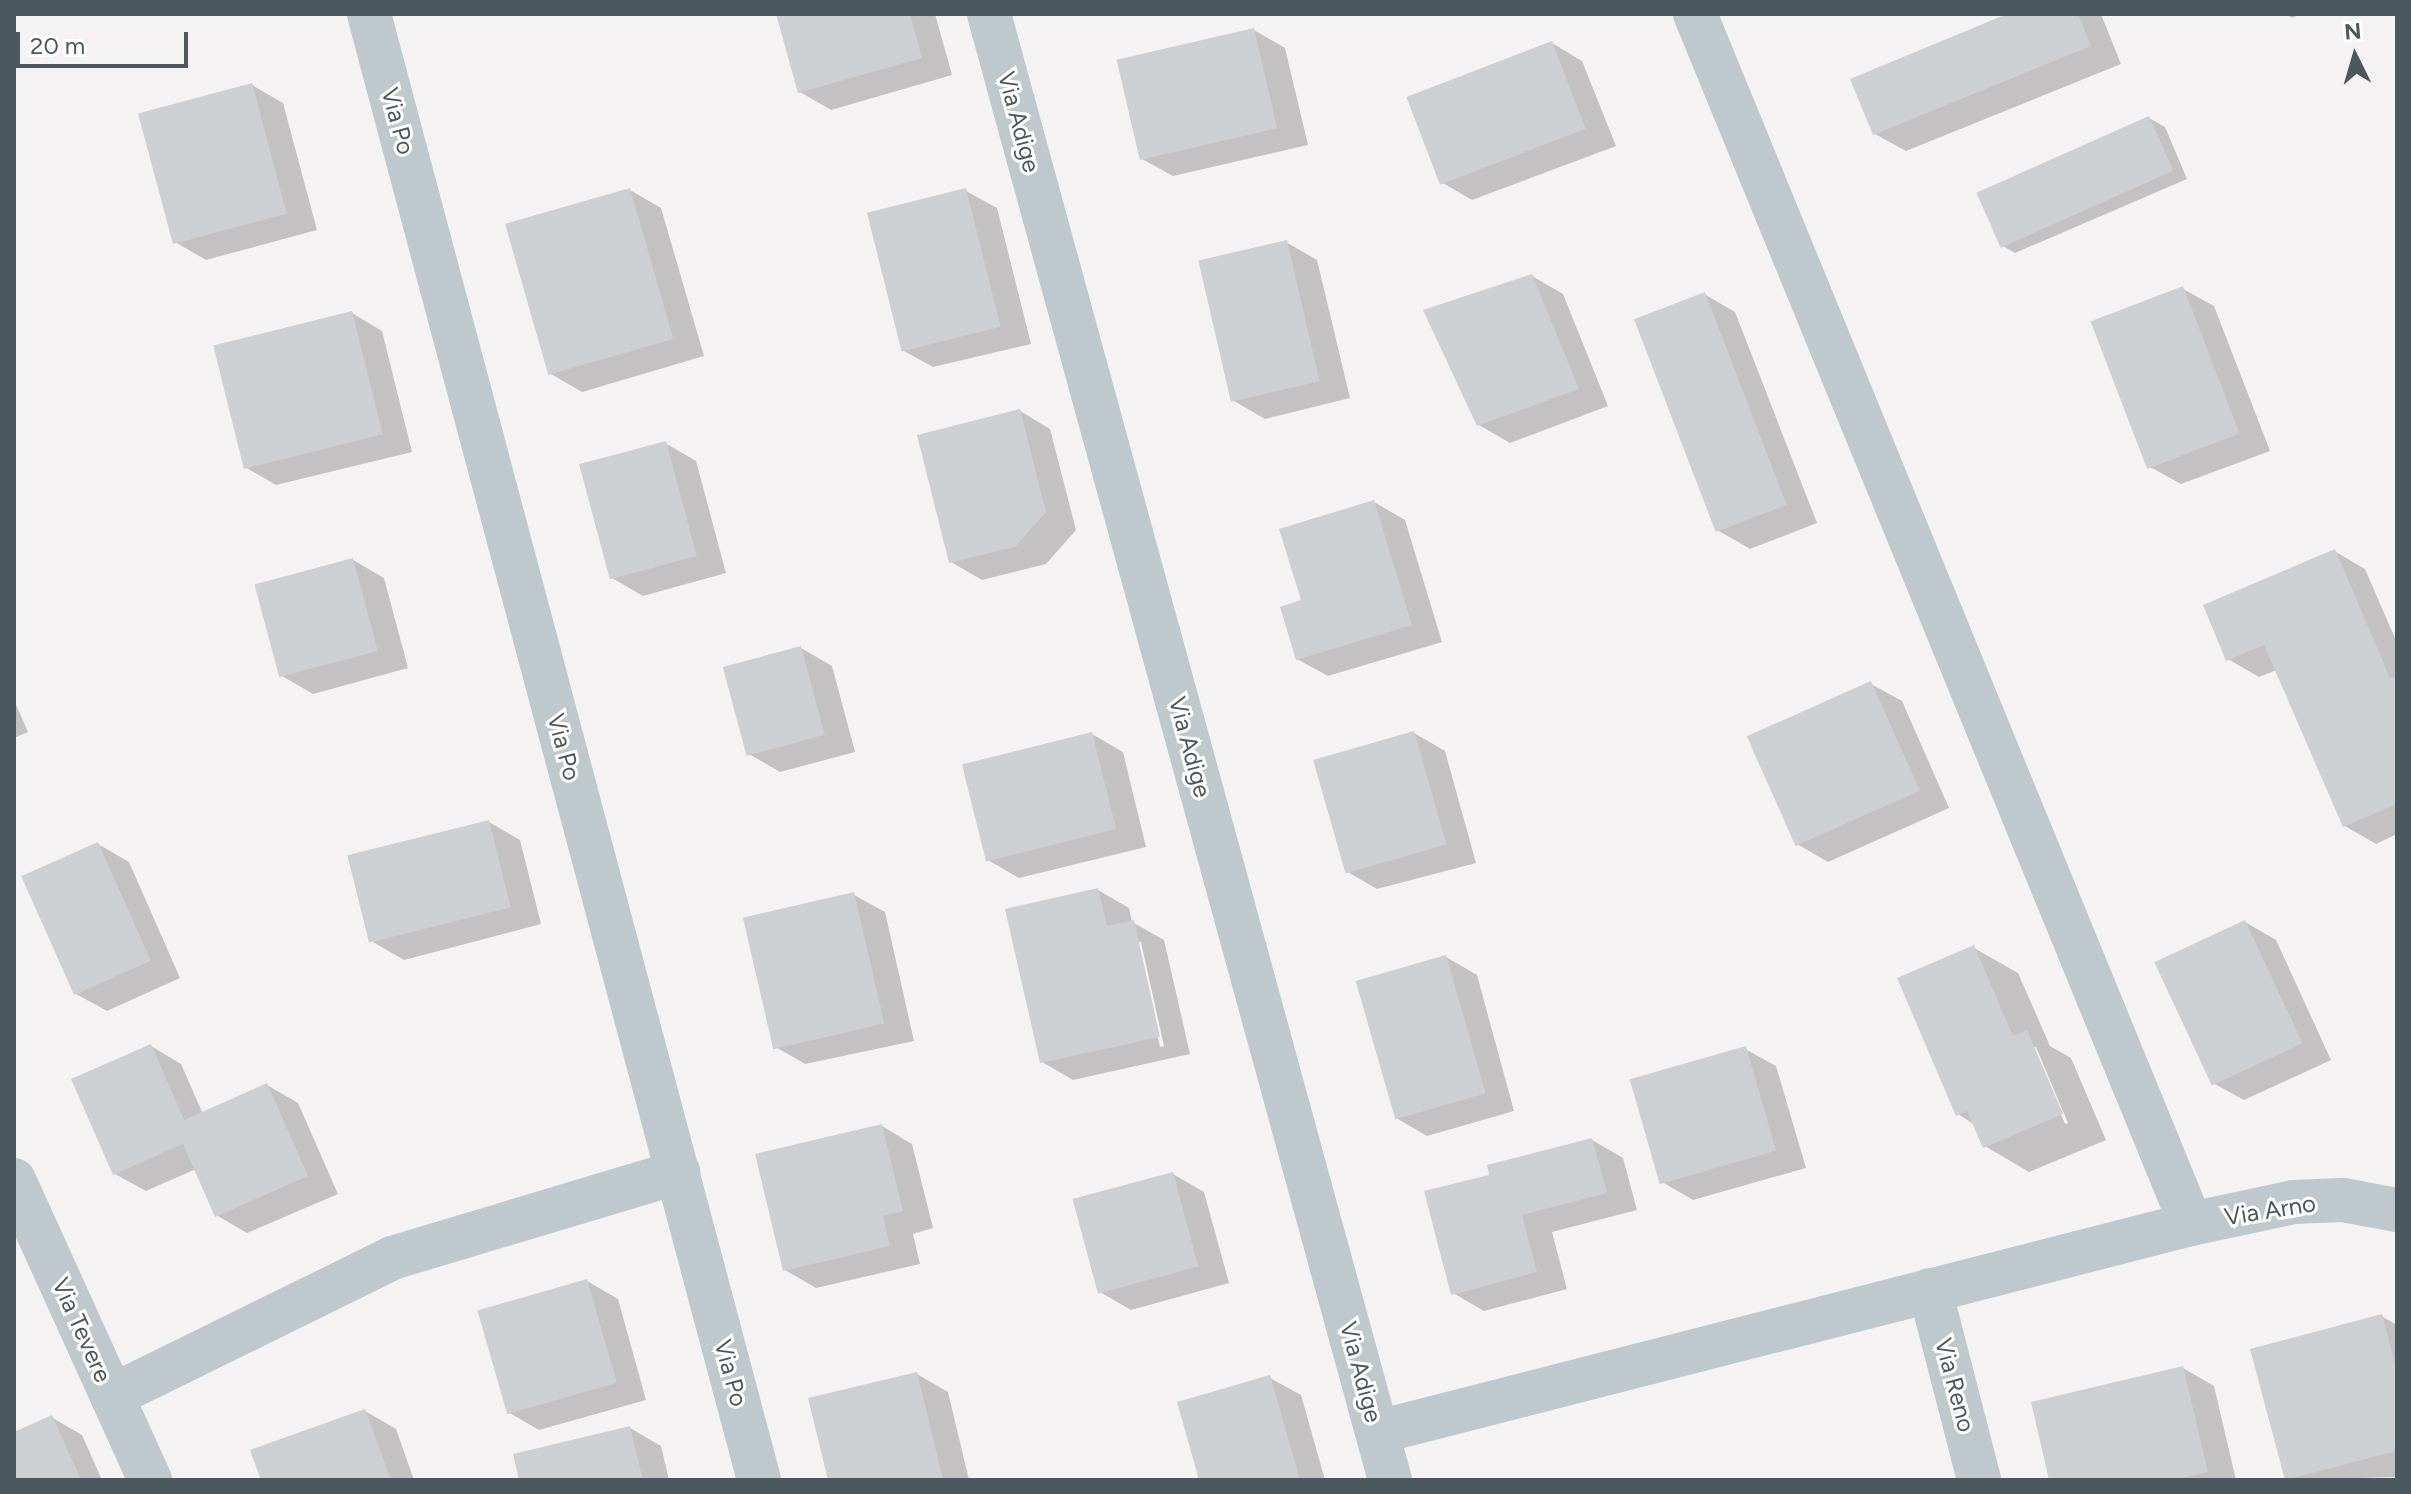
<!DOCTYPE html>
<style>
body{margin:0}
#map{position:relative;width:2411px;height:1494px;overflow:hidden;background:#f4f2f2;font-family:Figtree,sans-serif}
div>[style]{position:absolute}
[style*='--x']{left:calc(var(--x)*1px);top:calc(var(--y)*1px);width:calc(var(--w)*1px);rotate:calc(var(--a)*1deg)}
.shadow>*{inset:0;background:#0003}
.building>*{inset:0;background:#ccd0d3;transform-origin:0 0}
.minor>*{height:44px;margin:-22px;padding:0 22px;transform-origin:22px;border-radius:22px;background:#bfc8cc}
span{translate:-50% -50%;white-space:nowrap;text-align:center;line-height:1.15;-webkit-text-stroke:6px #fff;paint-order:stroke}
.street-label{font-size:24px;color:#4b585d}
.frame{position:absolute;inset:0;border:16px solid #4b585d;pointer-events:none}
.north{position:absolute;left:2315px;top:16px;width:80px;height:80px;-webkit-text-stroke:6px #fff;paint-order:stroke;rotate:355deg;font-size:22px;font-weight:700;line-height:32px;text-align:center;color:#4b585d}
.north::after{content:'';display:block;margin:auto;width:28px;height:36px;background:#4b585d;clip-path:polygon(50% 0,100% 100%,50% 72%,0 100%)}
.scale{position:absolute;left:16px;top:32px;width:172px;height:36px;box-sizing:border-box;border:4px solid #4b585d;border-top:0;padding-left:10px;font-size:24px;line-height:28px;white-space:nowrap;color:#4b585d;-webkit-text-stroke:6px #fff;paint-order:stroke}
</style>
<div id="map">
<div class="shadow">
<div style="clip-path:polygon(778px 14px,935px 14px,952px 75px,831px 110px,800px 92px)"></div>
<div style="clip-path:polygon(2012px 14px,2101px 14px,2121px 64px,1906px 151px,1875px 134px)"></div>
<div style="clip-path:polygon(2285px 14px,2300px 14px,2292px 18px)"></div>
<div style="clip-path:polygon(1254px 30px,1285px 48px,1308px 145px,1173px 176px,1142px 159px)"></div>
<div style="clip-path:polygon(1552px 43px,1582px 61px,1616px 146px,1472px 200px,1441px 182px)"></div>
<div style="clip-path:polygon(252px 85px,283px 103px,317px 230px,206px 260px,175px 242px)"></div>
<div style="clip-path:polygon(2149px 118px,2165px 127px,2187px 179px,2015px 253px,1999px 244px)"></div>
<div style="clip-path:polygon(630px 190px,661px 208px,704px 356px,582px 392px,551px 374px)"></div>
<div style="clip-path:polygon(966px 191px,997px 208px,1031px 344px,933px 367px,902px 350px)"></div>
<div style="clip-path:polygon(1286px 242px,1317px 260px,1350px 398px,1265px 419px,1234px 401px)"></div>
<div style="clip-path:polygon(1532px 276px,1563px 294px,1608px 406px,1510px 443px,1479px 425px)"></div>
<div style="clip-path:polygon(2183px 289px,2214px 306px,2270px 451px,2181px 484px,2150px 467px)"></div>
<div style="clip-path:polygon(1704px 294px,1735px 312px,1817px 523px,1750px 549px,1719px 531px)"></div>
<div style="clip-path:polygon(352px 313px,382px 331px,412px 452px,276px 485px,245px 467px)"></div>
<div style="clip-path:polygon(1020px 411px,1050px 429px,1076px 530px,1046px 564px,982px 580px,951px 562px)"></div>
<div style="clip-path:polygon(665px 443px,696px 461px,726px 573px,643px 596px,612px 578px)"></div>
<div style="clip-path:polygon(1374px 502px,1405px 520px,1442px 642px,1328px 676px,1297px 659px,1304px 602px)"></div>
<div style="clip-path:polygon(2334px 551px,2365px 569px,2397px 643px,2397px 834px,2376px 844px,2345px 826px,2277px 670px,2259px 677px,2228px 659px)"></div>
<div style="clip-path:polygon(353px 560px,384px 578px,408px 668px,313px 694px,282px 676px)"></div>
<div style="clip-path:polygon(801px 648px,832px 666px,855px 752px,780px 772px,749px 754px)"></div>
<div style="clip-path:polygon(1871px 684px,1902px 701px,1949px 808px,1828px 862px,1797px 844px)"></div>
<div style="clip-path:polygon(14px 700px,28px 732px,14px 738px)"></div>
<div style="clip-path:polygon(1414px 733px,1445px 751px,1476px 863px,1377px 889px,1346px 871px)"></div>
<div style="clip-path:polygon(1092px 734px,1123px 752px,1146px 847px,1019px 878px,988px 860px)"></div>
<div style="clip-path:polygon(489px 822px,520px 840px,541px 924px,404px 960px,373px 942px)"></div>
<div style="clip-path:polygon(98px 844px,129px 862px,180px 978px,107px 1011px,76px 994px)"></div>
<div style="clip-path:polygon(evenodd,1098px 890px,1129px 908px,1132px 922px,1164px 940px,1190px 1054px,1073px 1080px,1042px 1062px,1098px 890px,1137px 942px,1141px 942px,1164px 1046px,1160px 1047px,1137px 942px)"></div>
<div style="clip-path:polygon(854px 895px,885px 912px,914px 1041px,805px 1064px,774px 1046px)"></div>
<div style="clip-path:polygon(2245px 922px,2276px 940px,2331px 1060px,2244px 1100px,2213px 1083px)"></div>
<div style="clip-path:polygon(evenodd,1974px 948px,2018px 973px,2050px 1046px,2071px 1058px,2106px 1140px,2029px 1172px,1985px 1146px,1975px 1125px,1958px 1114px,1974px 948px,2032px 1047px,2036px 1047px,2068px 1123px,2065px 1124px,2032px 1047px)"></div>
<div style="clip-path:polygon(1446px 957px,1477px 975px,1514px 1111px,1427px 1136px,1396px 1118px)"></div>
<div style="clip-path:polygon(151px 1046px,181px 1064px,203px 1114px,267px 1085px,298px 1103px,338px 1194px,247px 1233px,216px 1215px,196px 1169px,146px 1191px,115px 1174px)"></div>
<div style="clip-path:polygon(1745px 1049px,1776px 1066px,1806px 1168px,1693px 1200px,1662px 1182px)"></div>
<div style="clip-path:polygon(882px 1126px,912px 1144px,933px 1228px,913px 1234px,920px 1264px,816px 1288px,785px 1270px)"></div>
<div style="clip-path:polygon(1592px 1140px,1623px 1158px,1637px 1210px,1552px 1232px,1567px 1289px,1484px 1311px,1453px 1293px,1492px 1176px)"></div>
<div style="clip-path:polygon(1173px 1174px,1204px 1192px,1229px 1283px,1131px 1310px,1100px 1292px)"></div>
<div style="clip-path:polygon(587px 1281px,618px 1299px,646px 1400px,539px 1430px,508px 1412px)"></div>
<div style="clip-path:polygon(2381px 1316px,2397px 1325px,2397px 1477px,2287px 1480px,2253px 1350px)"></div>
<div style="clip-path:polygon(2183px 1368px,2214px 1386px,2236px 1480px,2051px 1480px)"></div>
<div style="clip-path:polygon(917px 1374px,948px 1392px,969px 1480px,830px 1480px)"></div>
<div style="clip-path:polygon(1270px 1378px,1301px 1395px,1325px 1480px,1201px 1480px)"></div>
<div style="clip-path:polygon(365px 1411px,396px 1429px,414px 1480px,263px 1480px)"></div>
<div style="clip-path:polygon(51px 1417px,82px 1435px,102px 1480px,14px 1480px,14px 1434px)"></div>
<div style="clip-path:polygon(630px 1428px,661px 1446px,669px 1480px,521px 1480px)"></div>
</div>
<div class="building">
<div style="clip-path:polygon(776px 14px,910px 14px,922px 58px,798px 93px)"></div>
<div style="clip-path:polygon(2007px 14px,2078px 14px,2091px 46px,1873px 135px,1850px 79px)"></div>
<div style="left:1254px;top:28px;width:103px;height:141px;rotate:77deg"></div>
<div style="left:1552px;top:41px;width:94px;height:156px;rotate:69deg"></div>
<div style="left:252px;top:83px;width:135px;height:118px;rotate:75deg"></div>
<div style="left:2149px;top:116px;width:60px;height:189px;rotate:66deg"></div>
<div style="left:630px;top:188px;width:157px;height:130px;rotate:74deg"></div>
<div style="left:966px;top:188px;width:143px;height:102px;rotate:76deg"></div>
<div style="left:1287px;top:240px;width:145px;height:91px;rotate:77deg"></div>
<div style="clip-path:polygon(1532px 274px,1579px 389px,1477px 426px,1423px 310px)"></div>
<div style="left:2183px;top:286px;width:158px;height:99px;rotate:69deg"></div>
<div style="left:1705px;top:292px;width:228px;height:76px;rotate:69deg"></div>
<div style="left:352px;top:311px;width:127px;height:143px;rotate:76deg"></div>
<div style="clip-path:polygon(1020px 409px,1046px 512px,1015px 547px,949px 563px,917px 435px)"></div>
<div style="left:666px;top:441px;width:119px;height:90px;rotate:75deg"></div>
<div style="clip-path:polygon(1374px 500px,1412px 625px,1296px 660px,1280px 607px,1301px 600px,1279px 529px)"></div>
<div style="clip-path:polygon(2335px 549px,2390px 678px,2397px 675px,2397px 804px,2343px 827px,2264px 645px,2226px 661px,2203px 605px)"></div>
<div style="left:353px;top:558px;width:96px;height:102px;rotate:75deg"></div>
<div style="left:801px;top:646px;width:92px;height:81px;rotate:75deg"></div>
<div style="left:1871px;top:681px;width:120px;height:136px;rotate:66deg"></div>
<div style="left:1414px;top:731px;width:118px;height:105px;rotate:74deg"></div>
<div style="left:1092px;top:732px;width:100px;height:134px;rotate:76deg"></div>
<div style="left:489px;top:820px;width:90px;height:146px;rotate:76deg"></div>
<div style="left:98px;top:842px;width:130px;height:84px;rotate:66deg"></div>
<div style="clip-path:polygon(1098px 888px,1107px 926px,1134px 920px,1160px 1037px,1040px 1063px,1005px 909px)"></div>
<div style="left:854px;top:892px;width:135px;height:114px;rotate:77deg"></div>
<div style="left:2245px;top:920px;width:136px;height:100px;rotate:65deg"></div>
<div style="clip-path:polygon(1974px 945px,2013px 1036px,2027px 1030px,2063px 1114px,1983px 1148px,1967px 1111px,1956px 1116px,1897px 978px)"></div>
<div style="left:1446px;top:955px;width:144px;height:94px;rotate:74deg"></div>
<div style="clip-path:polygon(151px 1044px,184px 1120px,267px 1083px,308px 1176px,215px 1217px,183px 1144px,113px 1175px,71px 1079px)"></div>
<div style="left:1746px;top:1046px;width:109px;height:121px;rotate:74deg"></div>
<div style="clip-path:polygon(882px 1124px,903px 1211px,883px 1216px,890px 1246px,783px 1271px,755px 1154px)"></div>
<div style="clip-path:polygon(1592px 1138px,1607px 1193px,1522px 1215px,1537px 1272px,1451px 1295px,1424px 1191px,1489px 1175px,1487px 1165px)"></div>
<div style="left:1173px;top:1172px;width:98px;height:104px;rotate:75deg"></div>
<div style="left:587px;top:1279px;width:108px;height:114px;rotate:74deg"></div>
<div style="clip-path:polygon(2382px 1314px,2397px 1371px,2397px 1451px,2285px 1480px,2250px 1349px)"></div>
<div style="clip-path:polygon(2183px 1366px,2208px 1472px,2173px 1480px,2049px 1480px,2031px 1402px)"></div>
<div style="clip-path:polygon(917px 1372px,943px 1480px,828px 1480px,808px 1398px)"></div>
<div style="clip-path:polygon(1270px 1375px,1300px 1480px,1199px 1480px,1177px 1402px)"></div>
<div style="clip-path:polygon(365px 1409px,391px 1480px,261px 1480px,250px 1450px)"></div>
<div style="clip-path:polygon(52px 1415px,81px 1480px,14px 1480px,14px 1432px)"></div>
<div style="clip-path:polygon(630px 1426px,643px 1480px,519px 1480px,513px 1454px)"></div>
</div>
<div class="minor">
<div style="--x:369;--y:14;--w:1517;--a:75.1"></div>
<div style="--x:989;--y:14;--w:1520;--a:74.7"></div>
<div style="--x:1695;--y:14;--w:1308;--a:67.71"></div>
<div style="--x:14;--y:1180;--w:329;--a:65.6"></div>
<div style="--x:1930;--y:1290;--w:196;--a:75.5"></div>
<div style="--x:112;--y:1396;--w:312;--a:-26.2"></div>
<div style="--x:392;--y:1258;--w:299;--a:-16.7"></div>
<div style="--x:1378;--y:1432;--w:839;--a:-14.35"></div>
<div style="--x:2191;--y:1224;--w:105;--a:-12.1"></div>
<div style="--x:2294;--y:1202;--w:49;--a:-2.3"></div>
<div style="--x:2343;--y:1200;--w:55;--a:10.5"></div>
</div>
<div class="street-label">
<span style="left:398px;top:121px;rotate:75deg">Via Po</span>
<span style="left:1019px;top:122px;rotate:75deg">Via Adige</span>
<span style="left:564px;top:747px;rotate:75deg">Via Po</span>
<span style="left:1190px;top:747px;rotate:75deg">Via Adige</span>
<span style="left:2270px;top:1210px;rotate:-9deg">Via Arno</span>
<span style="left:82px;top:1330px;rotate:66deg">Via Tevere</span>
<span style="left:1361px;top:1372px;rotate:75deg">Via Adige</span>
<span style="left:731px;top:1373px;rotate:75deg">Via Po</span>
<span style="left:1955px;top:1385px;rotate:75deg">Via Reno</span>
</div>
<div class="frame"></div>
<div class="north">N</div>
<div class="scale">20 m</div>
</div>
